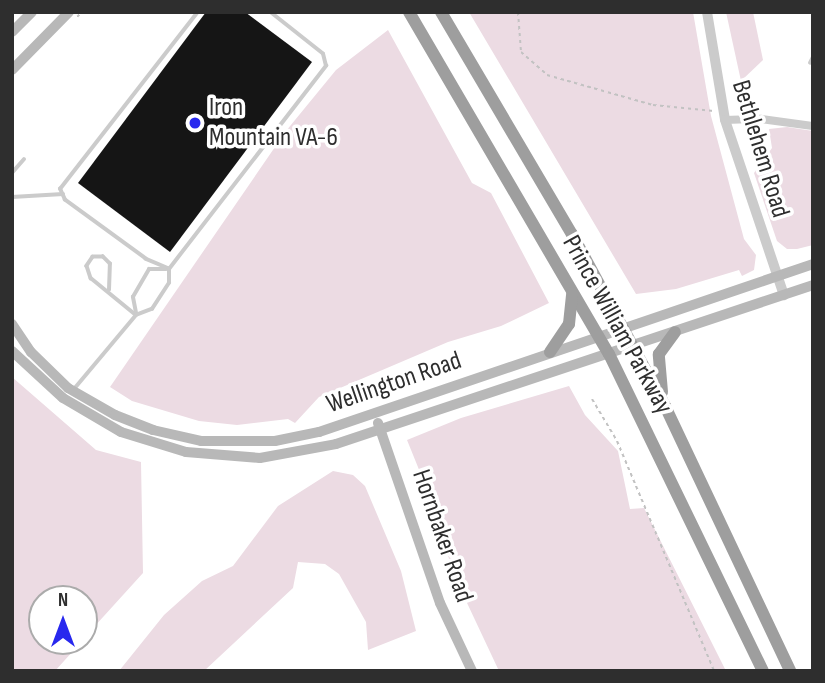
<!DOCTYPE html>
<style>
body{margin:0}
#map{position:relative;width:825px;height:683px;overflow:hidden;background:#fff;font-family:"Sofia Sans Condensed",sans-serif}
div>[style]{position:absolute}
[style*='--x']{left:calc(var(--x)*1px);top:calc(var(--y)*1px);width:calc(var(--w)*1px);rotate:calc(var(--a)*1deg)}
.green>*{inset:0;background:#ecdbe3}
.building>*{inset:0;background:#151515}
.path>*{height:2px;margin-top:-1px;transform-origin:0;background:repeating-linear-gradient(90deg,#c2c2c2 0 3.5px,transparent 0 7px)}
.service>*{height:3.5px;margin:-1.75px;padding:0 1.75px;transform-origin:1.75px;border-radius:1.75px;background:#cbcbcb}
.minor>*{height:8px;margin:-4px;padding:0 4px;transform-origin:4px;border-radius:4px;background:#cbcbcb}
.tertiary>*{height:10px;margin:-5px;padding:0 5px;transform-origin:5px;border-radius:5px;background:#cbcbcb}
.secondary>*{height:10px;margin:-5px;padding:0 5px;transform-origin:5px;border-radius:5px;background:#b8b8b8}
.trunk>*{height:12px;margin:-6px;padding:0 6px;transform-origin:6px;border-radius:6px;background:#9e9e9e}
.dots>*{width:19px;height:19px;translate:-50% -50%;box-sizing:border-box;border:4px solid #fff;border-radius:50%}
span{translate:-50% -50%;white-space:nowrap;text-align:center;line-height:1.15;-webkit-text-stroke:7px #fff;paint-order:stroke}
.poi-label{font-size:26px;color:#2e2e2e}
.left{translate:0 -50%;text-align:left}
.street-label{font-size:26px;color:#2e2e2e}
.frame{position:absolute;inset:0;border:14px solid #2e2e2e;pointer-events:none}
.north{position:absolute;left:28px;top:585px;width:70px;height:70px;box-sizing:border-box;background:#fff;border:2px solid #ababab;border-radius:50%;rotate:0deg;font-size:19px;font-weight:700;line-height:28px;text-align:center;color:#2e2e2e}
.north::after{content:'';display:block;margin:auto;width:24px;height:32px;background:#2828ee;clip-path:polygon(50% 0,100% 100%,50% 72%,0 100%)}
</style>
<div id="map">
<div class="green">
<div style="clip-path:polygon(469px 12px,693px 12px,711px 116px,744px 239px,756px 255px,754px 270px,742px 276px,739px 270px,676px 289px,636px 294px)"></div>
<div style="clip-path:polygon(726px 12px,753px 12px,763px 60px,741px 81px)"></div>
<div style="clip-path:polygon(388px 30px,472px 183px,491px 193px,549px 303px,501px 326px,448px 342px,319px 397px,295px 423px,288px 419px,237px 425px,199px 421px,132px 401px,110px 387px,286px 131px,336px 70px)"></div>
<div style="clip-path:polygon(787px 127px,813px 131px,813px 245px,797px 249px,787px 249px,777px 241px,754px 173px,772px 148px,769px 129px)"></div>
<div style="clip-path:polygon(12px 377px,96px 450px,141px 462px,143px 573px,84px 638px,84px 599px,42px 599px,42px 641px,82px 641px,55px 671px,12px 671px)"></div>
<div style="clip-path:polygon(569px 386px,585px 415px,618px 451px,630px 509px,644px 508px,726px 671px,499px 671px,452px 571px,439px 519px,407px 440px,461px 418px)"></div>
<div style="clip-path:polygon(333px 471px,353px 475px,365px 486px,401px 571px,416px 631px,368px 650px,366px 622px,339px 574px,325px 564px,298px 562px,293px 588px,204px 671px,119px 671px,164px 615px,202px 581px,233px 566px,278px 506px)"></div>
</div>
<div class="building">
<div style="clip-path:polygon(206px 12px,245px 12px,312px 62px,170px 252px,78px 183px)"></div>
</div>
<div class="path">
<div style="--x:518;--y:12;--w:40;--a:85.7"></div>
<div style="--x:521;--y:52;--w:35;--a:41"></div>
<div style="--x:547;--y:75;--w:110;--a:15.8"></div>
<div style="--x:653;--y:105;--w:61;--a:5.6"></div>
<div style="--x:77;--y:17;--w:7;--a:-45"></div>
<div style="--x:592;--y:399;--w:49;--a:59.2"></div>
<div style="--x:617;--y:441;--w:250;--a:67.1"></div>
</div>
<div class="service">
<div style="--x:810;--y:63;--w:7;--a:-63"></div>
<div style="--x:12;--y:173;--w:18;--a:-49"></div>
<div style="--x:12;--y:197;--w:51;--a:-3.4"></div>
<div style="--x:169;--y:269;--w:25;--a:-157"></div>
<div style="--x:146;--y:259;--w:100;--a:-143.9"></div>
<div style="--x:65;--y:200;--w:12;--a:-114"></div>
<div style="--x:60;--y:189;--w:224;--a:-52.1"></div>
<div style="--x:109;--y:290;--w:26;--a:-88"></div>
<div style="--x:110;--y:264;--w:10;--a:-135"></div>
<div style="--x:103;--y:257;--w:10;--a:180"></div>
<div style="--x:93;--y:257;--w:11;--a:124"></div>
<div style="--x:87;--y:266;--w:13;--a:72"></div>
<div style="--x:91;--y:278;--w:58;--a:39.4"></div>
<div style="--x:136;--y:313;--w:16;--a:-101"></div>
<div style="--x:133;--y:297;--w:32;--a:-60"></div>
<div style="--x:149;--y:269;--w:17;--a:0"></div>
<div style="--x:74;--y:389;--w:97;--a:-50"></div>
<div style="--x:136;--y:315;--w:17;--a:-21"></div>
<div style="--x:152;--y:309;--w:31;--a:-57"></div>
<div style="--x:169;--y:283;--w:14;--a:-90"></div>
<div style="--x:169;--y:269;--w:257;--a:-52.3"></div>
<div style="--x:326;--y:66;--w:12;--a:-104"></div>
<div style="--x:323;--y:54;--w:68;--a:-141.6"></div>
</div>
<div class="minor">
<div style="--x:725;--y:120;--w:36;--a:-2"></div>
<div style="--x:761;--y:119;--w:52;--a:7.7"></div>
</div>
<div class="tertiary">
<div style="--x:707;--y:12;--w:109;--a:80.5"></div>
<div style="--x:725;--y:120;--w:185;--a:71.4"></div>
</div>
<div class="secondary">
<div style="--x:12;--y:32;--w:28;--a:-45"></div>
<div style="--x:12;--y:70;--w:81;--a:-45.5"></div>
<div style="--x:12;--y:324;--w:34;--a:56"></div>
<div style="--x:31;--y:352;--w:52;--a:44.2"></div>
<div style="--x:68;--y:388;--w:54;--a:29.9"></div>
<div style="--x:115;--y:415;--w:41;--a:21.5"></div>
<div style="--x:153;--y:430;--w:49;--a:12.9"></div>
<div style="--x:201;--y:441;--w:74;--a:0"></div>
<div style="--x:275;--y:441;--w:45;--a:-11.6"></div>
<div style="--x:319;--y:432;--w:522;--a:-18.78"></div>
<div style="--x:12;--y:351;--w:69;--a:42.7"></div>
<div style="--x:63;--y:398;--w:67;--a:30.4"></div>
<div style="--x:121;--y:432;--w:68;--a:17.1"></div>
<div style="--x:186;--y:452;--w:74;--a:4.6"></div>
<div style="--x:260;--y:458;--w:77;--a:-10.4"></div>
<div style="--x:336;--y:444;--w:503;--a:-18.43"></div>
<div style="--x:378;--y:423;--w:190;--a:71"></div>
<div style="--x:440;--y:603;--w:75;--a:64.8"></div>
</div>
<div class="trunk">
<div style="--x:409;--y:12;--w:396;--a:59.7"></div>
<div style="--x:609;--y:354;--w:352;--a:64.1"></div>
<div style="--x:441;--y:12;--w:258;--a:59.5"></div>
<div style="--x:572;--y:234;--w:196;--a:61.6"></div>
<div style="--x:665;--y:406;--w:293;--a:64.7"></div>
<div style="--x:550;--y:352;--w:34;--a:-56"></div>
<div style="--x:569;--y:324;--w:31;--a:-84"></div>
<div style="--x:662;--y:392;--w:38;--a:-95"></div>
<div style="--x:659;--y:354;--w:27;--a:-54"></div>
</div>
<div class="dots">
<div style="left:195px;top:123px;background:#2828ee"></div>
</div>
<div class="poi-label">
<span class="left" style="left:209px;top:123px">Iron<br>Mountain VA-6</span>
</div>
<div class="street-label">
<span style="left:760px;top:149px;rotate:73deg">Bethlehem Road</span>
<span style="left:617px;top:325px;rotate:61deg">Prince William Parkway</span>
<span style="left:394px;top:383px;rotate:-19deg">Wellington Road</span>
<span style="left:442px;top:536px;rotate:71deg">Hornbaker Road</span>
</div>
<div class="frame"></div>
<div class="north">N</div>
</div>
